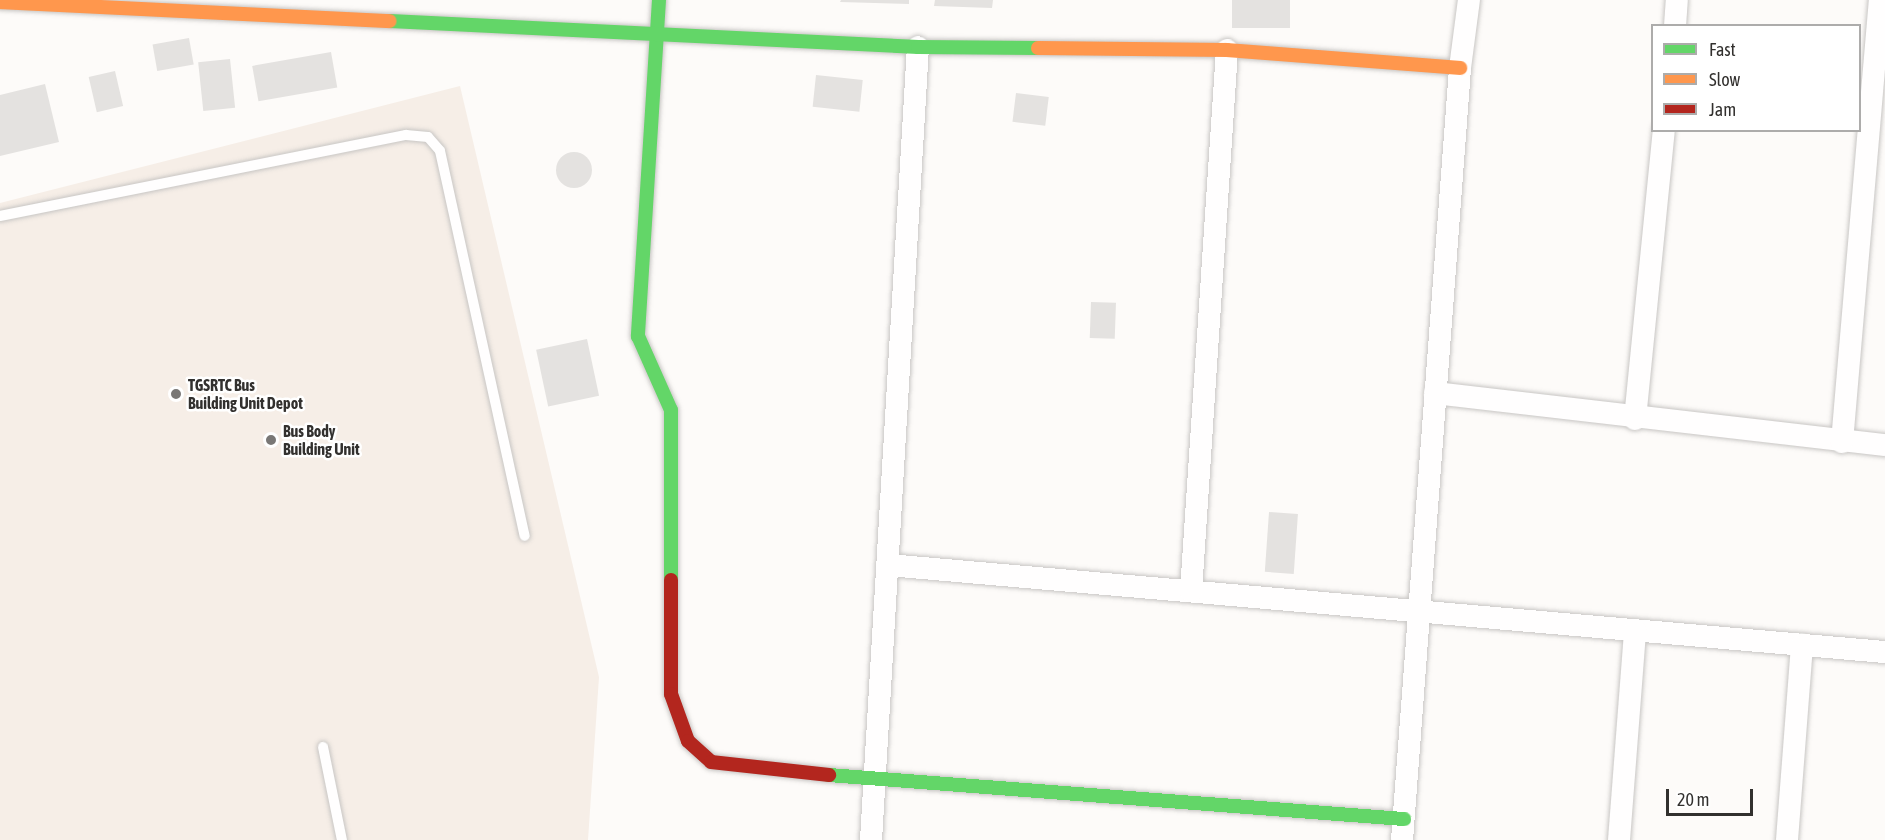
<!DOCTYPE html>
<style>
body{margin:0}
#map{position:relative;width:1885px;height:840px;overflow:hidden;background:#fdfbf9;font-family:"Asap Condensed",sans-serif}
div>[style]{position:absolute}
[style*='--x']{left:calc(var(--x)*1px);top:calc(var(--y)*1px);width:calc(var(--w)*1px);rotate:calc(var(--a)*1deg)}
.built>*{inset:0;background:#f6eee7}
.building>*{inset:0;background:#e4e2e0;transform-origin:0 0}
.round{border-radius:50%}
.roads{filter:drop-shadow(0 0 2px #c8c6c4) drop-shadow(0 0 2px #c8c6c4)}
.lane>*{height:10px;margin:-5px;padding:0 5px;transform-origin:5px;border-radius:5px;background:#fffefe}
.street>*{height:22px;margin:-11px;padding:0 11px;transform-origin:11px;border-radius:11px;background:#fffefe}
.fast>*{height:14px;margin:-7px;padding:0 7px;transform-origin:7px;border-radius:7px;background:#63d668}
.slow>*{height:14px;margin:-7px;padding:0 7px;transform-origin:7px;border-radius:7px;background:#ff974d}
.jam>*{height:14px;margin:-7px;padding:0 7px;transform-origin:7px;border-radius:7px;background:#b3261e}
.dots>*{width:16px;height:16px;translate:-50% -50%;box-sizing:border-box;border:3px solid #fff;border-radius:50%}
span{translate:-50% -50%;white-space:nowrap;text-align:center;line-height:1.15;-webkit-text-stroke:5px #fff;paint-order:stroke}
.poi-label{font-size:16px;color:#32302e;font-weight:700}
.left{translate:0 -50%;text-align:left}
.legend{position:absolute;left:1651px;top:24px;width:210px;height:108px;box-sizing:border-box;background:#fff;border:2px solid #adacab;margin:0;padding:8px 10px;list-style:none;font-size:18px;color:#32302e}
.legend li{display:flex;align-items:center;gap:12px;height:30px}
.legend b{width:30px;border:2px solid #adacab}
.scale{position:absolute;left:1666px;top:789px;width:87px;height:27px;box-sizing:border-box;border:3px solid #32302e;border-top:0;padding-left:8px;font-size:18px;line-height:21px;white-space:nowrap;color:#32302e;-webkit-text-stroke:4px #fff;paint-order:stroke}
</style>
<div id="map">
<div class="built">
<div style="clip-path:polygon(460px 86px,599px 677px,588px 840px,0 840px,0 203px)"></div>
</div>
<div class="building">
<div style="clip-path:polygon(841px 0,909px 0,909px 4px,840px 2px)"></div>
<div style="clip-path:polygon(935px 0,993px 0,992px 8px,934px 6px)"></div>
<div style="left:1232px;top:0;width:58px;height:28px"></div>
<div style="left:189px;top:38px;width:27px;height:37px;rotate:80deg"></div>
<div style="left:331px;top:52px;width:36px;height:80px;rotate:80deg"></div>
<div style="left:230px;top:59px;width:49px;height:32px;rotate:84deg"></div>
<div style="left:115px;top:71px;width:36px;height:27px;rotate:77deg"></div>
<div style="left:816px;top:75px;width:47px;height:32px;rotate:6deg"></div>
<div style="clip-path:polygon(45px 84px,59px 142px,0 156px,0 95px)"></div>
<div style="left:1016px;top:93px;width:33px;height:29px;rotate:7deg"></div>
<div class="round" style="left:556px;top:152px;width:36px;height:36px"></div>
<div style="left:1091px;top:302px;width:25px;height:36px;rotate:2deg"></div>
<div style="left:587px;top:339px;width:58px;height:52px;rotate:78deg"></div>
<div style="left:1269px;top:512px;width:29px;height:60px;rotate:4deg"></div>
</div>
<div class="roads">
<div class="lane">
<div style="--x:0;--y:216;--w:414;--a:-11.3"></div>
<div style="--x:406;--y:135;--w:22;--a:5"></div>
<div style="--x:428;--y:137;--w:18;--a:49"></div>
<div style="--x:440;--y:151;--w:394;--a:77.6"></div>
<div style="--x:323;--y:747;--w:95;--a:78.5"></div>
</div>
<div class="street">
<div style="--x:1675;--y:26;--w:26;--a:-86"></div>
<div style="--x:1435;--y:393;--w:453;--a:6.6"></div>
<div style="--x:1635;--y:419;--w:290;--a:-84.3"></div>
<div style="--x:1842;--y:442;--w:444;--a:-85.1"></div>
<div style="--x:888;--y:565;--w:1001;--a:4.99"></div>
<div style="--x:1191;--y:591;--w:542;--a:-86.19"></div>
<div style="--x:871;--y:840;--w:794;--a:-86.61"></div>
<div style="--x:1402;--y:840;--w:774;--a:-85.7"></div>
<div style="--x:1460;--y:68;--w:69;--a:-82.5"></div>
<div style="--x:1619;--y:840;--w:210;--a:-85.6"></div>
<div style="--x:1787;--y:840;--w:196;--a:-85.6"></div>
</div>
<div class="fast">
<div style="--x:659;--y:0;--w:337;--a:93.6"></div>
<div style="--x:638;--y:336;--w:81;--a:66"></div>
<div style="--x:671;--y:410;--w:170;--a:90"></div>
<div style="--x:390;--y:21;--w:529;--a:2.82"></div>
<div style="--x:918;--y:47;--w:120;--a:0.5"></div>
<div style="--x:829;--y:775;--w:577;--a:4.38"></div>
</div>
<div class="slow">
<div style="--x:0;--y:2;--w:390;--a:2.8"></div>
<div style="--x:1038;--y:48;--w:189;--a:0.6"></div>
<div style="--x:1227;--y:50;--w:234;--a:4.4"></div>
</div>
<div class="jam">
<div style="--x:671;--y:580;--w:114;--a:90"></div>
<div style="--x:671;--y:694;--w:50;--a:70.1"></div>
<div style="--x:688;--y:741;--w:31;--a:42"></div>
<div style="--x:711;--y:762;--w:119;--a:6.3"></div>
</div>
</div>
<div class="dots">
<div style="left:176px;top:394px;background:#797775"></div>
<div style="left:271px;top:440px;background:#797775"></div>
</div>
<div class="poi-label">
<span class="left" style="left:188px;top:394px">TGSRTC Bus<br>Building Unit Depot</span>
<span class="left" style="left:283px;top:440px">Bus Body<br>Building Unit</span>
</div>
<ul class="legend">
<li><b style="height:8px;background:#63d668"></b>Fast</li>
<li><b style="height:8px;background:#ff974d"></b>Slow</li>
<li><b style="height:8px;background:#b3261e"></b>Jam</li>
</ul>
<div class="scale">20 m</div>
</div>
